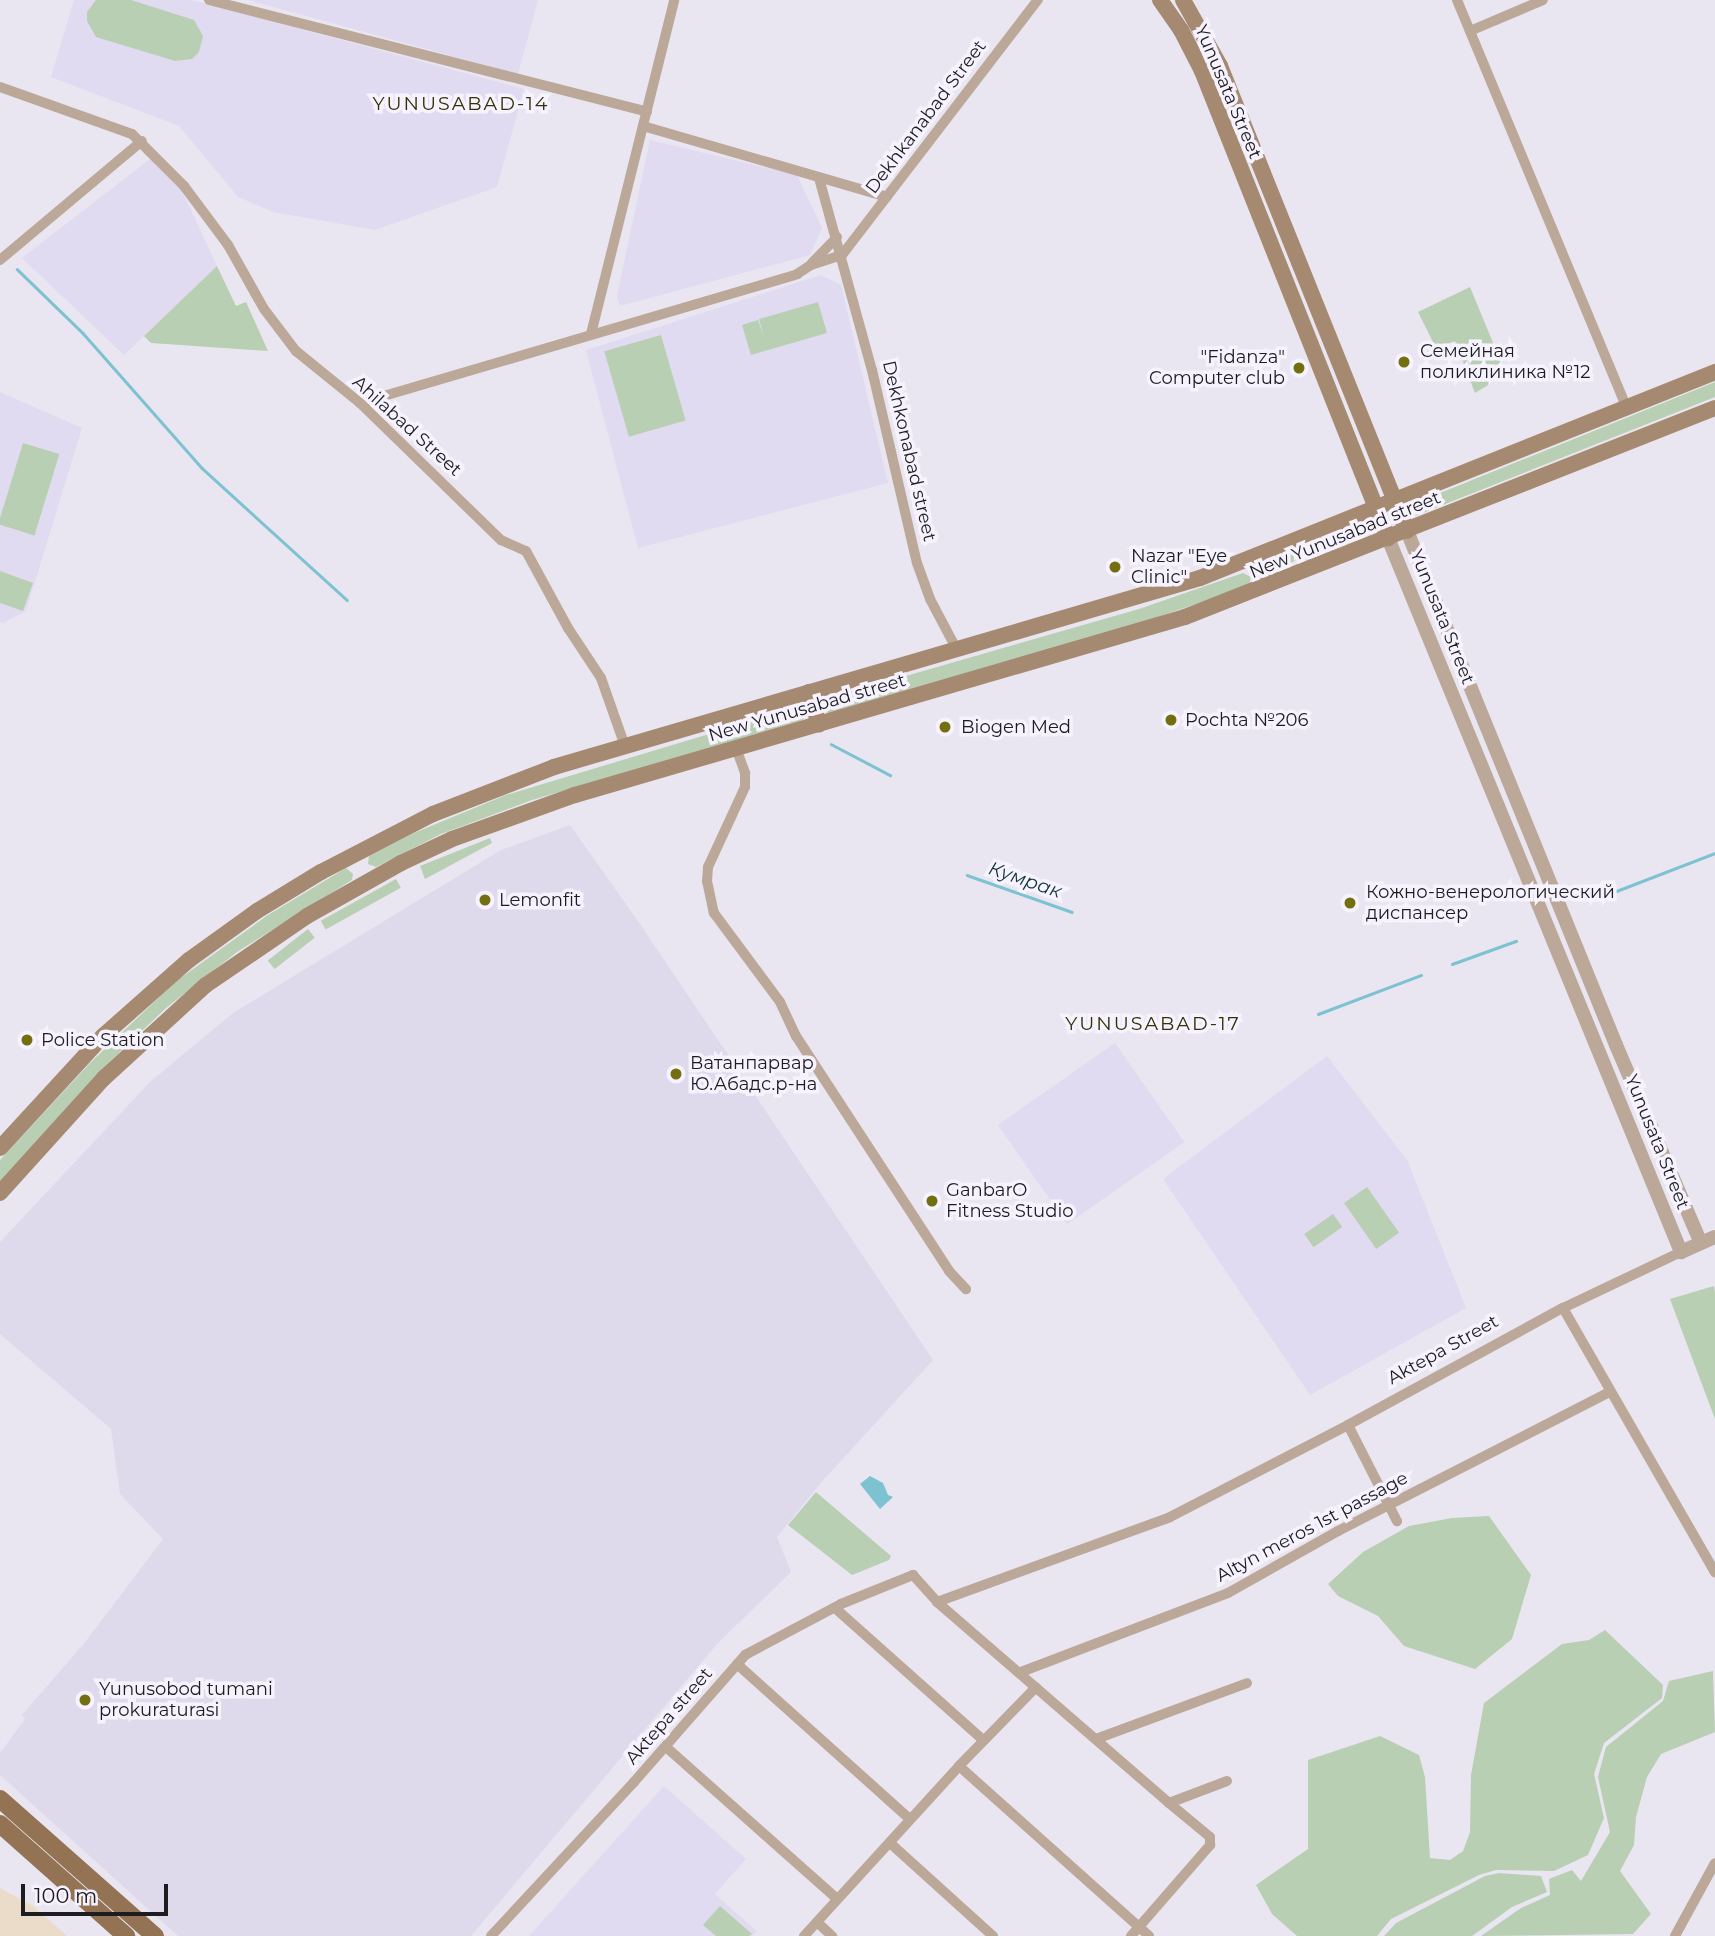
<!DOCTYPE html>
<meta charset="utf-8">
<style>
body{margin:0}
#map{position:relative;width:1715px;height:1936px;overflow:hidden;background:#e9e6f1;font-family:Montserrat,sans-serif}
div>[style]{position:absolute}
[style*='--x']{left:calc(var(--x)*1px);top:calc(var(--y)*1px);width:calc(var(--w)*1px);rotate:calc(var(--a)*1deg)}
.built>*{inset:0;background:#dedaec}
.education>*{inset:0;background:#e0dbf0;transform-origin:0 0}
.medical>*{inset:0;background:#ebdcc9}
.green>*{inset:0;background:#b8cfb3;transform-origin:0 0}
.water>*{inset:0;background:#7dc2d0}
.stream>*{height:2.5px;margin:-1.25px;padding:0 1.25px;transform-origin:1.25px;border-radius:1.25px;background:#7dc2d0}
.minor>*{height:10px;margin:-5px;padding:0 5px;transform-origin:5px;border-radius:5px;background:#bba898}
.tertiary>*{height:14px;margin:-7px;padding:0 7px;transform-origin:7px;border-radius:7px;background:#bba898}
.secondary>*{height:16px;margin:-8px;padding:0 8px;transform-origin:8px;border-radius:8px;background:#a58970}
.primary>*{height:18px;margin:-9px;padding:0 9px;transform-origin:9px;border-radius:9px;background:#947254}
.dots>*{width:19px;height:19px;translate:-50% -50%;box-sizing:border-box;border:4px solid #f6f3fe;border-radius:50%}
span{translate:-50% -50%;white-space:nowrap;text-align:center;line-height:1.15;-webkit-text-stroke:7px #f6f3fe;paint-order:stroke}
.street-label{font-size:18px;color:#1d1c20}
.poi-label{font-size:18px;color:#1d1c20}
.left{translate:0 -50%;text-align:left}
.right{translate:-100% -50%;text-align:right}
.neighbourhood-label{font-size:19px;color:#333106;letter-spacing:2px}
.water-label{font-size:19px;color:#11343a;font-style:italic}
.scale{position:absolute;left:21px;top:1884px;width:147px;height:32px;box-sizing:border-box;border:4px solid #1d1c20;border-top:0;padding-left:9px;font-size:21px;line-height:24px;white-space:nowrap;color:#1d1c20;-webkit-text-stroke:5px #f6f3fe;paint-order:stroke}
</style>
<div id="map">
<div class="built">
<div style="clip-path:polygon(570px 825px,640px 924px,933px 1360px,819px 1485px,777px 1537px,791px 1572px,717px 1644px,471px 1936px,178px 1936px,0 1775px,0 1753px,25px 1719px,22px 1715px,86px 1641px,163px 1539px,120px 1494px,111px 1429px,0 1334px,0 1242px,151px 1081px,233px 1013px,501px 850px)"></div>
</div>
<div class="education">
<div style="clip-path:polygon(74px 0,192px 0,524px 89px,497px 187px,375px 230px,273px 212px,238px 197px,179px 126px,51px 77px)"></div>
<div style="clip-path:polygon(248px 0,538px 0,518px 74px)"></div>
<div style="clip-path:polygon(650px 140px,797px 175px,822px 228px,810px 255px,620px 306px,617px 296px)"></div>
<div style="clip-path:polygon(150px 159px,176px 178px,217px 266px,124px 355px,22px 258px)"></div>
<div style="clip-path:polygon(821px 275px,841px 285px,888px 483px,638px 548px,586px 350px)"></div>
<div style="clip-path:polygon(0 392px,82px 428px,26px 611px,3px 623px,0 622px)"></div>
<div style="left:1115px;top:1043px;width:121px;height:143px;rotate:55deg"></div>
<div style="clip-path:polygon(1327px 1056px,1407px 1160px,1466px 1308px,1310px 1395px,1163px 1179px)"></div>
<div style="clip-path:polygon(664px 1786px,746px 1859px,715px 1894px,757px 1931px,752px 1936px,529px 1936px)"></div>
</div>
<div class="medical">
<div style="clip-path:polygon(0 1888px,33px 1906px,67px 1936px,0 1936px)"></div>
</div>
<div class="green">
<div style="clip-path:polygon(96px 0,131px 0,194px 20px,203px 36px,199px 52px,192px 59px,175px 61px,96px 37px,87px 21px,87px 12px)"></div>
<div style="clip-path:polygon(217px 266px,236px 306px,246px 302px,268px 351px,151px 343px,144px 336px)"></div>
<div style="clip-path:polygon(1470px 287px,1503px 367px,1490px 384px,1475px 393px,1455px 341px,1436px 348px,1418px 312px)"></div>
<div style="clip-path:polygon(818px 302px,827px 333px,751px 355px,742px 325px,758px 320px,764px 337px,759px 319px)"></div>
<div style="left:661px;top:335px;width:89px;height:59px;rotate:74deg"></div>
<div style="clip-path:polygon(1715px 382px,1715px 397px,1410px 518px,1406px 508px,1413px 504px)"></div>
<div style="left:23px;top:443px;width:38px;height:85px;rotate:17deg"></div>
<div style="clip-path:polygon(1371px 521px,1374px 527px,1299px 558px,1265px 578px,1260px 565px)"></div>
<div style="clip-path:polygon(0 571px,33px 583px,23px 611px,0 603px)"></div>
<div style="clip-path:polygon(1243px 573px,1251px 577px,1249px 586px,1143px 622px,828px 713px,821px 708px,826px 699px,1139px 609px)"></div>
<div style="clip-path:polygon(799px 707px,806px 713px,803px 720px,532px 800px,441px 834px,376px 867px,368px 864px,369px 856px,414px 833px,506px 795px)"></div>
<div style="clip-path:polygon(490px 838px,492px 843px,425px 879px,420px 866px)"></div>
<div style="clip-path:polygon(346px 868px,353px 874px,352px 880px,237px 952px,166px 1008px,100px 1071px,0 1182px,0 1160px,90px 1063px,175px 982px,268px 915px)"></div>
<div style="left:396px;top:879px;width:10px;height:86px;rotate:61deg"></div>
<div style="left:308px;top:929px;width:11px;height:51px;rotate:52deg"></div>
<div style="left:1367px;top:1187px;width:56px;height:28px;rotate:55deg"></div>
<div style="left:1333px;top:1214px;width:16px;height:35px;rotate:55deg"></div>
<div style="clip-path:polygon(1714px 1286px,1715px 1293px,1715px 1419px,1670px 1299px)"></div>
<div style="clip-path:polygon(816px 1492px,891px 1556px,889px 1560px,852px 1575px,788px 1525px)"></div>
<div style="clip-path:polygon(1489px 1516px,1531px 1575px,1512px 1639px,1475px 1669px,1404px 1646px,1378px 1616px,1338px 1596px,1328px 1584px,1363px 1552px,1409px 1526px,1452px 1518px)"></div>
<div style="clip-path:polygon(1605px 1630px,1663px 1685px,1662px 1698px,1604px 1743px,1594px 1774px,1604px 1818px,1588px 1855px,1554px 1871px,1496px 1870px,1479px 1875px,1391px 1919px,1377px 1936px,1297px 1936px,1272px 1914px,1256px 1885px,1308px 1849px,1308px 1760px,1380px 1736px,1419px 1755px,1425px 1777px,1430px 1858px,1450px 1860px,1463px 1851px,1470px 1832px,1471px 1775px,1484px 1703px,1562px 1644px,1589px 1640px)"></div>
<div style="clip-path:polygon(1713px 1671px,1715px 1732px,1661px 1754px,1647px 1777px,1636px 1817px,1634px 1845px,1620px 1871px,1651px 1914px,1633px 1934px,1481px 1936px,1521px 1908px,1550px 1895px,1549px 1879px,1572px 1870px,1581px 1881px,1610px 1832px,1598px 1777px,1606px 1747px,1663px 1701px,1669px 1681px)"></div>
<div style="clip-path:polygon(1499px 1873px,1541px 1876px,1547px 1892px,1512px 1907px,1472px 1936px,1384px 1936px,1396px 1923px,1485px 1876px)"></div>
<div style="clip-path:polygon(720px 1906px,752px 1934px,749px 1936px,716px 1936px,703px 1925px)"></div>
</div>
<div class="water">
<div style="clip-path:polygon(870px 1476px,883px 1483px,888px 1495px,893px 1497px,880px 1509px,860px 1484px)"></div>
</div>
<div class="stream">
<div style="--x:17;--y:269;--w:92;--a:44.1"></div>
<div style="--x:83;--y:333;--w:180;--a:48.6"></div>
<div style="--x:202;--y:468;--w:196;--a:42.3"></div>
<div style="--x:831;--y:744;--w:67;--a:27.7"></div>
<div style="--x:967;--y:875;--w:111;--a:19.4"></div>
<div style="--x:1606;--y:895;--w:117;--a:-21.1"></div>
<div style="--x:1452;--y:964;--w:68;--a:-19.8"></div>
<div style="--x:1318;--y:1014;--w:110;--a:-20.7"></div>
</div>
<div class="minor">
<div style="--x:209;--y:0;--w:452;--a:14.3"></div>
<div style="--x:1457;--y:0;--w:442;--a:67.4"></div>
<div style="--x:1470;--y:31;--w:79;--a:-23"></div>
<div style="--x:0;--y:87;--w:140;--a:19.6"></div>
<div style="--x:132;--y:134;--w:74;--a:45"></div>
<div style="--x:184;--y:186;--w:74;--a:53.3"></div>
<div style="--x:228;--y:245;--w:73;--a:60.6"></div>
<div style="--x:264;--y:309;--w:53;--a:52.7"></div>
<div style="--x:296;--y:351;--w:82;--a:39.1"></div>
<div style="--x:360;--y:403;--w:197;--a:44.2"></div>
<div style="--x:501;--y:540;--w:27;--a:24"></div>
<div style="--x:526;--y:551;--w:88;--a:61.4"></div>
<div style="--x:568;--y:628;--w:60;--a:56.6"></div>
<div style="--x:601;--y:678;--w:72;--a:70.6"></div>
<div style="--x:643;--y:126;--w:254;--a:16.2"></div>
<div style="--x:819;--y:178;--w:199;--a:74.6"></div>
<div style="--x:872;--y:370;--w:198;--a:76.9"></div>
<div style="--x:917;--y:563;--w:38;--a:70"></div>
<div style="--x:930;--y:599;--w:58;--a:62.1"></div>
<div style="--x:0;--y:260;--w:185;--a:-40"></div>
<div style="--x:812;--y:263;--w:36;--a:-46"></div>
<div style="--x:591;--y:334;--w:344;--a:-76"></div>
<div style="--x:360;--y:403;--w:456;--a:-16.4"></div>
<div style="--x:797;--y:274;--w:17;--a:-33"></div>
<div style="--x:811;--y:265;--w:33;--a:-18"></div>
<div style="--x:842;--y:255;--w:322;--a:-52.5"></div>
<div style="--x:736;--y:748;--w:27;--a:70"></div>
<div style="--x:745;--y:773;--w:14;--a:90"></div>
<div style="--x:745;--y:787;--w:88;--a:114.8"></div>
<div style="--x:708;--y:867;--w:14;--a:94"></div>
<div style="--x:707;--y:881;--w:33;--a:78"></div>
<div style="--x:714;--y:913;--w:111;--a:53.4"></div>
<div style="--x:780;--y:1002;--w:38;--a:65"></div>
<div style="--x:796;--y:1036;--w:280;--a:56.9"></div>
<div style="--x:949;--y:1271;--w:25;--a:47"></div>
<div style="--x:1563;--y:1308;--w:305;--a:60.1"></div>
<div style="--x:1348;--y:1425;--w:108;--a:63"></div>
<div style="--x:937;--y:1602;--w:307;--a:40.9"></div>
<div style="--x:1169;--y:1803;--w:62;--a:-20.8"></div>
<div style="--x:835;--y:1608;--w:198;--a:41.7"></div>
<div style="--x:737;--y:1664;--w:232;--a:41.9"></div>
<div style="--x:1021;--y:1672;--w:222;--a:-20.9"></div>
<div style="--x:1228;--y:1593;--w:126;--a:-29.4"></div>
<div style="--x:1338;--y:1531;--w:305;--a:-27.1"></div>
<div style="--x:1096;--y:1739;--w:161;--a:-20.3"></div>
<div style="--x:666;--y:1747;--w:229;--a:41.6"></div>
<div style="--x:959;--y:1766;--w:255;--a:41.8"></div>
<div style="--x:890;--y:1843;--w:139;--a:42.1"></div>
<div style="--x:817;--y:1922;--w:21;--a:43"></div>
<div style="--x:491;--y:1936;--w:210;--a:-47.1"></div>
<div style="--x:634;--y:1782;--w:169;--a:-48.8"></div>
<div style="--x:745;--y:1655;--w:109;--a:-28"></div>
<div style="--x:841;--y:1604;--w:78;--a:-21.9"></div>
<div style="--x:913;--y:1575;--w:36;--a:48"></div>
<div style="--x:937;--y:1602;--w:248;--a:-20"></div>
<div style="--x:1170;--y:1517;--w:200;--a:-27.3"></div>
<div style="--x:1348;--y:1425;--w:245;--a:-28.6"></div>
<div style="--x:1563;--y:1308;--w:131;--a:-25.4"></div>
<div style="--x:804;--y:1936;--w:230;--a:-47.6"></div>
<div style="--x:959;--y:1766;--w:110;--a:-45.7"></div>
<div style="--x:1131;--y:1936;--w:121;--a:-49"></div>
<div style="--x:1210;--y:1845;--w:8;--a:-90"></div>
<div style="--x:1210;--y:1837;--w:53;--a:-140.3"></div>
<div style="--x:1675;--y:1936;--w:83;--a:-61.3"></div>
</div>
<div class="tertiary">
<div style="--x:1407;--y:531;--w:555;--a:67.87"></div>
<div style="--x:1616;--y:1045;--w:215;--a:66.8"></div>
<div style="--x:1388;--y:538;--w:772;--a:67.69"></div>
<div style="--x:1681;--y:1252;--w:37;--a:-24"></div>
</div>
<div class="secondary">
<div style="--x:1160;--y:0;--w:37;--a:55"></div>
<div style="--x:1181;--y:30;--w:46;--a:62.9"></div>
<div style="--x:1202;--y:71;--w:503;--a:68.28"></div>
<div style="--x:1183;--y:0;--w:76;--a:60.7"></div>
<div style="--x:1220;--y:66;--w:501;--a:68.09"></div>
<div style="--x:809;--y:692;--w:34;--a:73"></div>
<div style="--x:0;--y:1148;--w:152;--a:-47.4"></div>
<div style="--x:103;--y:1036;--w:115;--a:-41.5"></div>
<div style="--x:189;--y:960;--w:84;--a:-35.8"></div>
<div style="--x:257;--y:911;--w:75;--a:-31.4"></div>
<div style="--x:321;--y:872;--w:126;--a:-27.4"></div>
<div style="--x:433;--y:814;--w:130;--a:-21.2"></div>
<div style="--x:554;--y:767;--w:673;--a:-16.31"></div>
<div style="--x:1200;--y:578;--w:555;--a:-21.8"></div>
<div style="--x:0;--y:1193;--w:155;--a:-47.9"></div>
<div style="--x:104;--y:1078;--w:138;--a:-42.4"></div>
<div style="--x:206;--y:985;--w:122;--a:-34.3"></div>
<div style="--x:307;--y:916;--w:108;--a:-29.4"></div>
<div style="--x:401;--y:863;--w:56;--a:-25.2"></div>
<div style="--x:452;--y:839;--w:131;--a:-19.7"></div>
<div style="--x:575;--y:795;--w:635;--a:-16.27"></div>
<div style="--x:1185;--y:617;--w:570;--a:-21.52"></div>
</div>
<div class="primary">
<div style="--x:0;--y:1799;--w:207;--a:41.5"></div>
<div style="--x:0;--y:1824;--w:169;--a:41.6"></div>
</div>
<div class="dots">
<div style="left:1404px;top:362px;background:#736f10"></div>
<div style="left:1299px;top:368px;background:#736f10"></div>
<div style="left:1115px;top:567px;background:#736f10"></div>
<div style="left:1171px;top:720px;background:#736f10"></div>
<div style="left:945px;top:727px;background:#736f10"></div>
<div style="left:485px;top:900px;background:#736f10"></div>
<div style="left:1350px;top:903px;background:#736f10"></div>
<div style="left:27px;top:1040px;background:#736f10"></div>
<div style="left:676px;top:1074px;background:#736f10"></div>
<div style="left:932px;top:1201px;background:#736f10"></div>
<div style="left:85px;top:1700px;background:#736f10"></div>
</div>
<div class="street-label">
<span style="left:1228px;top:92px;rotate:67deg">Yunusata Street</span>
<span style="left:926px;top:117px;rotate:-53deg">Dekhkanabad Street</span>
<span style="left:407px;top:426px;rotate:42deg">Ahilabad Street</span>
<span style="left:909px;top:451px;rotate:77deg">Dekhkonabad street</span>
<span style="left:1345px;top:535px;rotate:-22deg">New Yunusabad street</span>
<span style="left:1442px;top:617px;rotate:68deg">Yunusata Street</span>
<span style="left:807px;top:708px;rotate:-16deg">New Yunusabad street</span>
<span style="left:1657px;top:1142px;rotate:68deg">Yunusata Street</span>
<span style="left:1443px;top:1350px;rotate:-29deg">Aktepa Street</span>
<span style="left:1312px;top:1527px;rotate:-28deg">Altyn meros 1st passage</span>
<span style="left:669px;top:1716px;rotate:-49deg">Aktepa street</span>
</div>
<div class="poi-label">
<span class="left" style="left:1420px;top:362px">Семейная<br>поликлиника №12</span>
<span class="right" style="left:1285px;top:368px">"Fidanza"<br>Computer club</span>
<span class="left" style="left:1131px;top:567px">Nazar "Eye<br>Clinic"</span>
<span class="left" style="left:1185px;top:720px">Pochta №206</span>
<span class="left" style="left:961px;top:727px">Biogen Med</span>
<span class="left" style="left:1366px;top:903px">Кожно-венерологический<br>диспансер</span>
<span class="left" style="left:499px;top:900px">Lemonfit</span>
<span class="left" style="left:41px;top:1040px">Police Station</span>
<span class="left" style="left:690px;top:1074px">Ватанпарвар<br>Ю.Абадс.р-на</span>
<span class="left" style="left:946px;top:1201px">GanbarO<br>Fitness Studio</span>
<span class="left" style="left:99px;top:1700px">Yunusobod tumani<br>prokuraturasi</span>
</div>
<div class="neighbourhood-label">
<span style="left:461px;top:104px">YUNUSABAD-14</span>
<span style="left:1153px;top:1024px">YUNUSABAD-17</span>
</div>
<div class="water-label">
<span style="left:1025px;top:880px;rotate:19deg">Кумрак</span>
</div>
<div class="scale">100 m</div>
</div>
